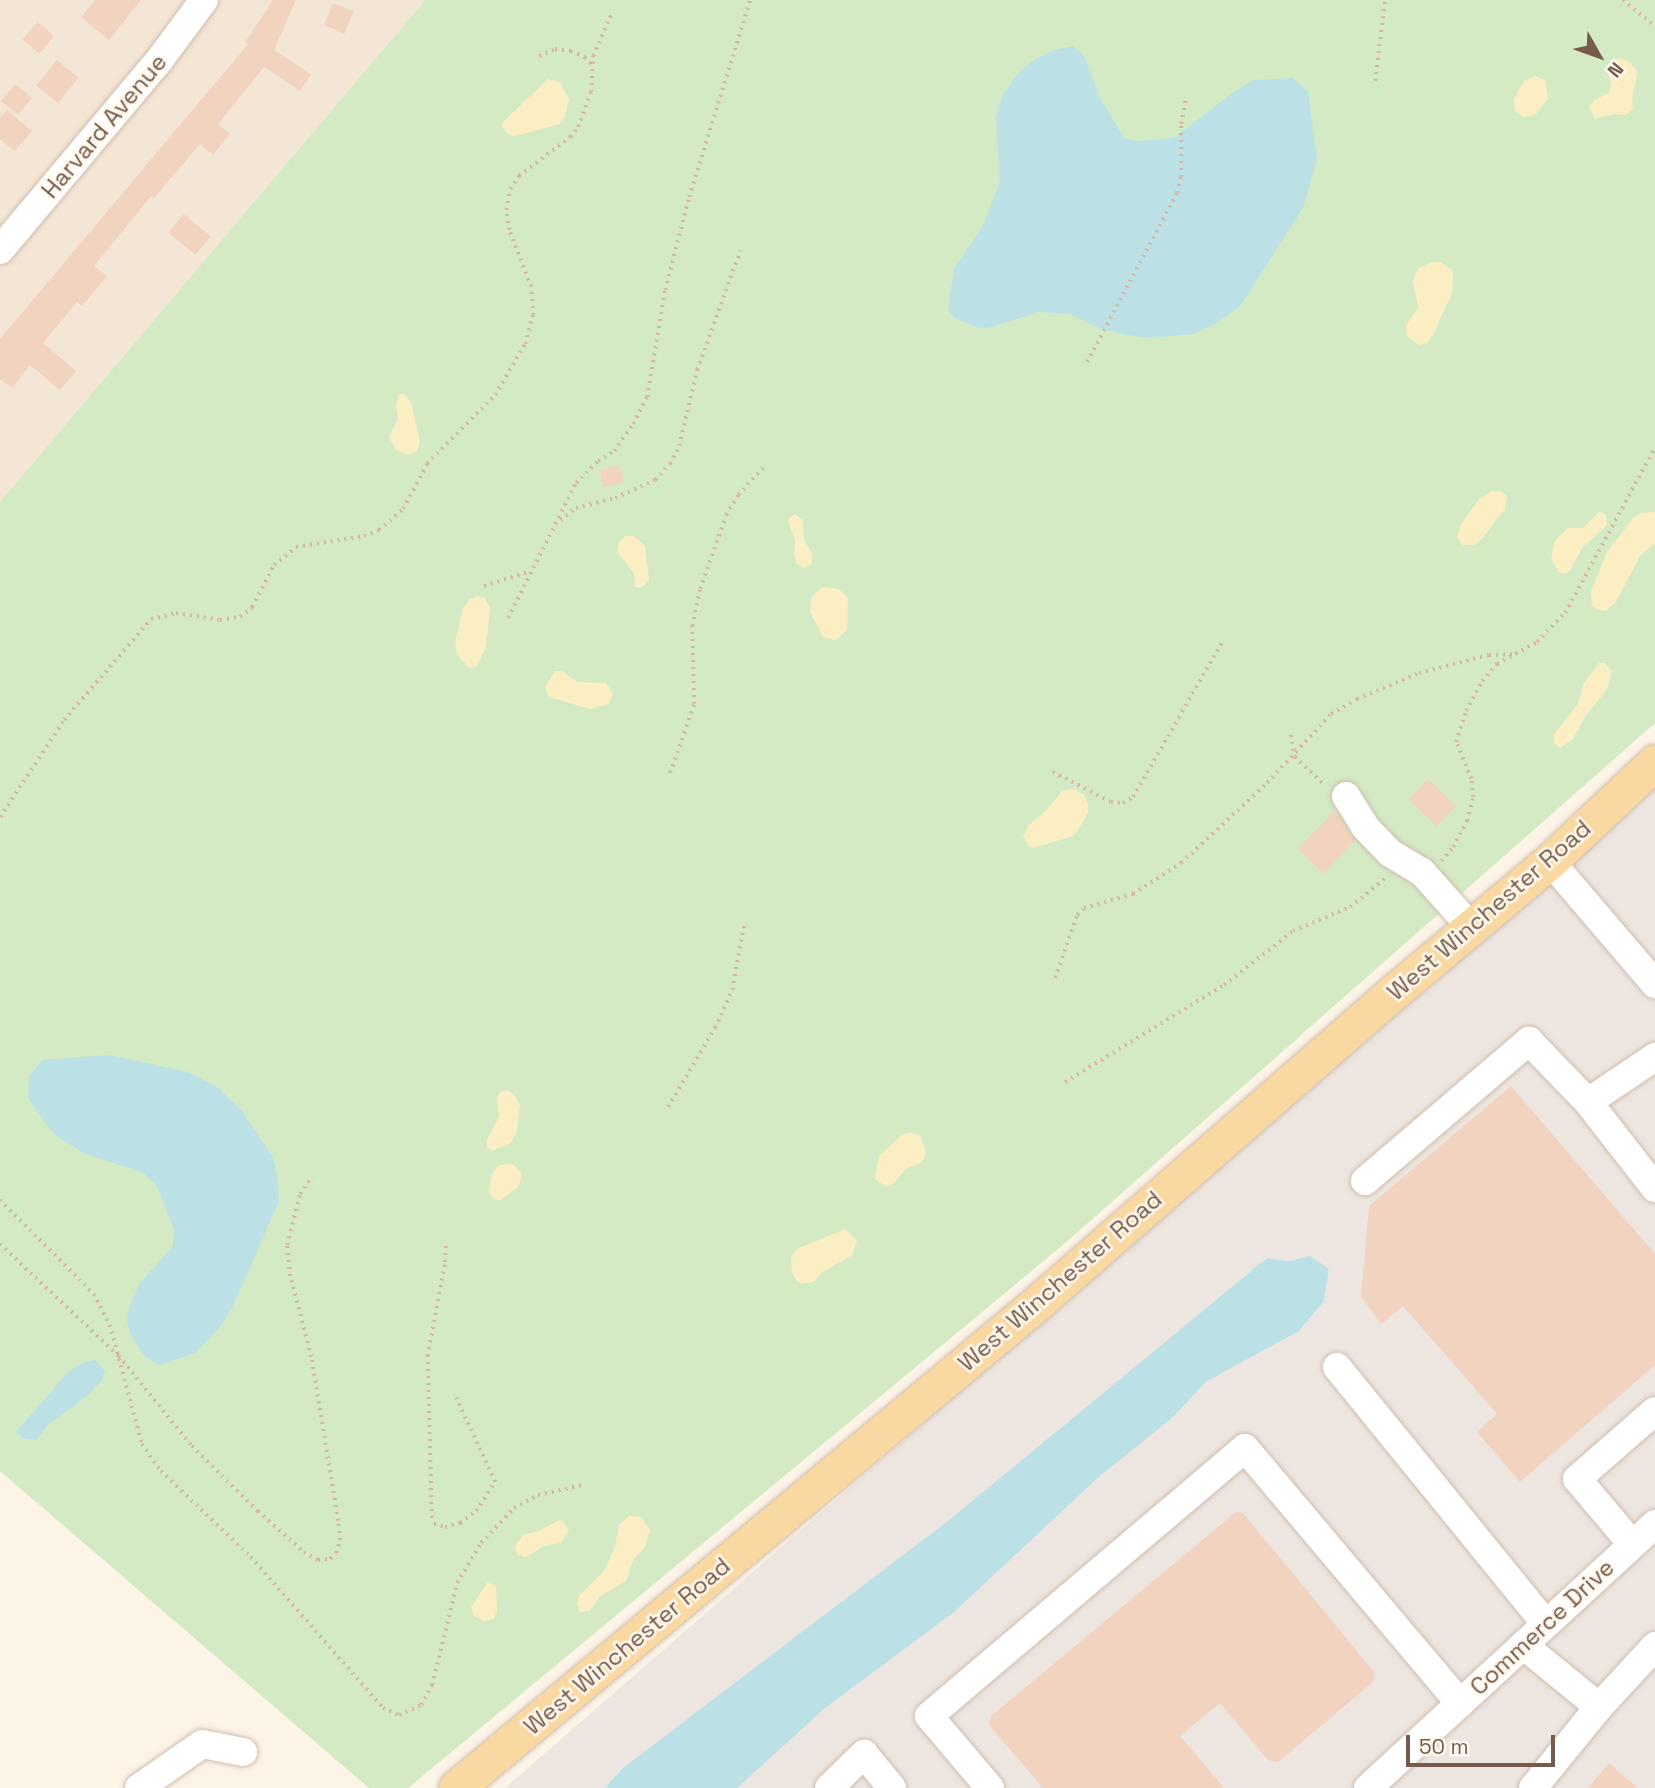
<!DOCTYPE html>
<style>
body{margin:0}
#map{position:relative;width:1655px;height:1788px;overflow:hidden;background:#fcf4e7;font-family:"Space Grotesk",sans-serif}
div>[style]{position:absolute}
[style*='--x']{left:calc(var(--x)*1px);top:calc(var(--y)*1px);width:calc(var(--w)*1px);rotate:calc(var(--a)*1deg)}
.residential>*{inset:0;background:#f4e6d5}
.industrial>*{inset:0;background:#ede6e0}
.green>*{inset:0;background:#d4eac5}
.sand>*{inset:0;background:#fbeec2}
.water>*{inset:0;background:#bbe0e6}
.building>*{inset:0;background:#f1d3bf;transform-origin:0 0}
.path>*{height:3.5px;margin-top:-1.75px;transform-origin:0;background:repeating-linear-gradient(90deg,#d6b6a2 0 2px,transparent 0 7px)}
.roads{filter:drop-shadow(0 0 2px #d0beaf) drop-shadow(0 0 2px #d0beaf)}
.minor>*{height:28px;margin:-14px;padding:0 14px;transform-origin:14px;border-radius:14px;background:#fff}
.major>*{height:35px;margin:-17.5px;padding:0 17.5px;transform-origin:17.5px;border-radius:17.5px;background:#f9d8a1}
span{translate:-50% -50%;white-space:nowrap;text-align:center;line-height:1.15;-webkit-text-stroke:5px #fff8ed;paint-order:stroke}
.street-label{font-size:24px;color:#765a4b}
.north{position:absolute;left:1564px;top:21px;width:70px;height:70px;-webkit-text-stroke:5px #fff8ed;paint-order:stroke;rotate:130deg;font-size:19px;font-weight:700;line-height:28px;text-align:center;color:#765a4b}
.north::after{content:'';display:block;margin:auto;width:24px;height:32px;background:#765a4b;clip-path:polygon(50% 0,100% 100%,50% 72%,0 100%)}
.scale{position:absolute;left:1406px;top:1735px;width:149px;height:32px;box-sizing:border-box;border:4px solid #765a4b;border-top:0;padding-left:9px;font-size:21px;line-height:24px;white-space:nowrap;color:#765a4b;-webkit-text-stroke:5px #fff8ed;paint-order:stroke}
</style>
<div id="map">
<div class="residential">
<div style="clip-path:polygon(0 0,425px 0,0 502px)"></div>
</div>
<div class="industrial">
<div style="clip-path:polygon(1655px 786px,1655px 1788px,505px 1788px)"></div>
</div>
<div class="green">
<div style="clip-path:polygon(425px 0,1655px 0,1655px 723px,1064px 1244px,408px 1788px,369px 1788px,0 1471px,0 502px)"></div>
</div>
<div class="sand">
<div style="clip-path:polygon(1619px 58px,1628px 61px,1638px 72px,1632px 96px,1633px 109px,1626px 115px,1613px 114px,1595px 119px,1589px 107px,1594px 100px,1609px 93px,1611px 86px,1608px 69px,1611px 62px)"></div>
<div style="clip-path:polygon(1535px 76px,1546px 81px,1548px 99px,1535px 115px,1523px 117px,1515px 111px,1514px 99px,1524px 81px)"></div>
<div style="clip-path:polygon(548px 79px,560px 82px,569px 99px,565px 116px,559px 124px,520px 135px,511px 136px,506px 132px,502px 127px,503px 122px)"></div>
<div style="clip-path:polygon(1433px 262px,1441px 262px,1453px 271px,1452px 293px,1433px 335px,1428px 343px,1419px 345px,1407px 336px,1406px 325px,1418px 308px,1413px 282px,1415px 274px,1419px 268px)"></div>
<div style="clip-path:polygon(399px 394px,404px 394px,411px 402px,420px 442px,417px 451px,408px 455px,396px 450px,389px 437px,398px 419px,396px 405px)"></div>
<div style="clip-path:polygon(1492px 491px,1501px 491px,1507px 496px,1505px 509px,1481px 540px,1474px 545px,1463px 545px,1457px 537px,1461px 524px,1479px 499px)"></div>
<div style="clip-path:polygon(1600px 511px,1606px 515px,1607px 525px,1582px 548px,1570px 571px,1564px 574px,1558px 572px,1551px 558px,1555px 541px,1567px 528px,1583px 528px)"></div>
<div style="clip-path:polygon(1655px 512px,1655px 543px,1640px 556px,1616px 602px,1606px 611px,1596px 609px,1592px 606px,1591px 592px,1606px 554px,1633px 518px,1640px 513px)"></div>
<div style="clip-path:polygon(794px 514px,803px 520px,804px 540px,812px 553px,812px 564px,804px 568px,796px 563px,794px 555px,795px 540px,788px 520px)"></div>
<div style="clip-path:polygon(625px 536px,634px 536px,645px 546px,649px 580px,641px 588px,635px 587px,634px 574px,617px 551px,619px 542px)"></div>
<div style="clip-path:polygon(822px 587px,839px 589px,848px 598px,847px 630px,836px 640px,823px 637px,810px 612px,811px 598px)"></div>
<div style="clip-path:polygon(478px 596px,485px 598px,490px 608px,486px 647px,477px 666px,469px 668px,457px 654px,455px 643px,463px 608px,469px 600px)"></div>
<div style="clip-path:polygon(1599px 663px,1605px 663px,1612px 672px,1607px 689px,1584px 718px,1573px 739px,1560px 748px,1554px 743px,1554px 734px,1577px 705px,1584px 683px)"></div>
<div style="clip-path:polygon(555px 671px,562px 671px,577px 682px,606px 683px,613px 693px,609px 704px,590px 709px,549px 697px,545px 687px)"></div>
<div style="clip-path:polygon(1073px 789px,1084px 795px,1088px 804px,1088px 813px,1078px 830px,1073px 836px,1033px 848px,1029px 846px,1023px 837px,1028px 826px,1046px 811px,1062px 791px)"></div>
<div style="clip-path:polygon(506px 1090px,513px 1094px,520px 1105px,517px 1131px,511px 1143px,492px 1151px,487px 1147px,487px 1139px,499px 1117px,497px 1097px,500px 1092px)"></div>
<div style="clip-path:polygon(910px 1133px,920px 1135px,926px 1153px,922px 1162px,906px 1169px,893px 1184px,886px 1187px,875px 1179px,879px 1156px,902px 1135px)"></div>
<div style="clip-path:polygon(513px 1164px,522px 1174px,519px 1186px,501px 1200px,494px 1199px,488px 1191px,493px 1172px,499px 1165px)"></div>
<div style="clip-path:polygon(845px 1229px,857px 1240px,852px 1256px,822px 1272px,814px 1282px,801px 1284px,796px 1280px,792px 1273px,791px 1256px,797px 1249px)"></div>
<div style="clip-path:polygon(629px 1516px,641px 1517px,650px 1530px,645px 1547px,634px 1559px,626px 1581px,600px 1596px,590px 1611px,580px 1612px,577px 1603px,579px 1596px,604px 1571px,615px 1547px,619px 1525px)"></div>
<div style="clip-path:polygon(561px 1519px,569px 1530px,561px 1543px,544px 1546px,526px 1557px,517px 1555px,515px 1546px,523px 1535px,541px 1530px)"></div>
<div style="clip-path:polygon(488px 1582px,496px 1586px,497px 1610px,494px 1619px,484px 1621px,474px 1616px,471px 1607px)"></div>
</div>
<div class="water">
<div style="clip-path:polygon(1073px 46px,1084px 56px,1101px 100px,1125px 139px,1139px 141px,1174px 138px,1235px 91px,1254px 80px,1293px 78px,1308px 91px,1317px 159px,1304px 206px,1241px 305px,1218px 322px,1193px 334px,1153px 338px,1126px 335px,1099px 328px,1070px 314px,1039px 312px,988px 328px,976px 327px,955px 318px,948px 310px,954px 269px,983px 225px,1000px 182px,996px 116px,1003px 94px,1019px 72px,1037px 58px,1055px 50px)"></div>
<div style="clip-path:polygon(109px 1055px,188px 1072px,217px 1087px,241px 1110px,273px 1157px,277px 1174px,279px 1201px,232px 1308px,220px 1327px,195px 1353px,160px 1365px,145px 1357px,130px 1333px,127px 1323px,128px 1311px,139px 1284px,173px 1246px,174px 1229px,157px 1186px,142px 1172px,85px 1154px,54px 1134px,28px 1098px,29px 1077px,42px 1060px)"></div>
<div style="clip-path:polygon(1310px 1256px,1329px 1269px,1324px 1301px,1299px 1331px,1207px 1381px,1172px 1418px,1101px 1475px,954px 1612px,825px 1708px,737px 1788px,605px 1788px,623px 1768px,948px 1521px,1267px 1258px,1289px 1261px)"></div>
<div style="clip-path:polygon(95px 1360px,105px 1371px,102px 1380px,87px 1396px,48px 1425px,36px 1440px,25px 1439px,16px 1432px,68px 1372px,82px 1363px)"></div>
</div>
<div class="building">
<div style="clip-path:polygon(95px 0,141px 0,109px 40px,81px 17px)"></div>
<div style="clip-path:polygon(273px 0,296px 0,274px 50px,311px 74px,300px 91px,264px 67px,218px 124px,230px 134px,213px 155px,200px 144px,154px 198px,151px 196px,94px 266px,107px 276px,82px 306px,77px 302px,43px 343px,76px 371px,60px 390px,30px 365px,12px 388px,0 379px,0 339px,248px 44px,245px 42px)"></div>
<div style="left:333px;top:3px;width:22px;height:24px;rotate:22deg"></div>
<div style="left:37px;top:22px;width:22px;height:23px;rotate:39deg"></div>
<div style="left:57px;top:60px;width:28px;height:33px;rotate:39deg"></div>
<div style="left:15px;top:84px;width:22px;height:22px;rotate:39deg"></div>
<div style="clip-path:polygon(7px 110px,32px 131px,15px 151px,0 139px,0 118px)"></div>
<div style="left:184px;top:214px;width:35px;height:24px;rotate:40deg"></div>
<div style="left:620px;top:465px;width:18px;height:21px;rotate:77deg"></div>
<div style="left:1428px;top:779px;width:39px;height:28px;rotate:44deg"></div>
<div style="clip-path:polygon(1334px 811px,1355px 840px,1324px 874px,1298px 849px)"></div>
<div style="clip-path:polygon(1511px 1086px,1655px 1254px,1655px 1365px,1520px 1482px,1477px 1432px,1497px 1414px,1403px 1306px,1381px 1324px,1361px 1297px,1369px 1206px)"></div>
<div style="clip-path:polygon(1236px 1512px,1243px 1513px,1375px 1673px,1373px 1682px,1278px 1762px,1268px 1760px,1220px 1703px,1180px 1736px,1224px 1788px,1043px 1788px,989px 1725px,991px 1716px)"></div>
<div style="clip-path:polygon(1609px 1763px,1638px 1788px,1588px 1788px)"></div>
</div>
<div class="path">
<div style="--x:1623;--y:0;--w:41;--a:39.1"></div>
<div style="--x:539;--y:56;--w:17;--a:-24"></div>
<div style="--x:555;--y:49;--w:16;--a:7"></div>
<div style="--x:571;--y:51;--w:15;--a:23"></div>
<div style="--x:585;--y:57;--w:11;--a:49"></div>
<div style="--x:1375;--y:81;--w:82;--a:-83"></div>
<div style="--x:1087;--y:362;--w:191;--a:-62"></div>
<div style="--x:1177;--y:193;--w:16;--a:-76"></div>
<div style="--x:1181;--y:177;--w:53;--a:-90"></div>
<div style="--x:1181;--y:124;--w:26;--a:-79"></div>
<div style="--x:560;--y:520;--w:20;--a:-37"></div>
<div style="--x:576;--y:508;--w:40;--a:-14.4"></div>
<div style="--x:615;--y:498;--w:44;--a:-24.2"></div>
<div style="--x:655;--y:480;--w:22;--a:-47"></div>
<div style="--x:670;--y:464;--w:20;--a:-63"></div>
<div style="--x:679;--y:446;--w:78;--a:-76.7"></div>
<div style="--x:697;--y:370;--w:127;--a:-70.1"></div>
<div style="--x:484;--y:586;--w:46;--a:-17.7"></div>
<div style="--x:508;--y:618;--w:151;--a:-63.3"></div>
<div style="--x:576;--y:483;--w:31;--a:-45"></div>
<div style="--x:598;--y:461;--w:19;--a:-32"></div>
<div style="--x:614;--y:451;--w:33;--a:-55"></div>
<div style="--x:633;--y:424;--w:30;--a:-63"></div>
<div style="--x:647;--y:397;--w:109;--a:-80.5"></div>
<div style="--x:665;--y:290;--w:96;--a:-75.5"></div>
<div style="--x:689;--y:197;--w:206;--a:-72.8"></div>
<div style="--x:1291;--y:735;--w:22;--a:80"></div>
<div style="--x:1295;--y:757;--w:42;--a:43.1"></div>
<div style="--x:1053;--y:772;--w:65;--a:27.3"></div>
<div style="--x:1111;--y:802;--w:12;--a:5"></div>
<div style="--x:1123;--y:803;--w:12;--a:-31"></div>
<div style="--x:1133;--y:797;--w:182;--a:-60.1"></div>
<div style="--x:670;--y:773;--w:73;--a:-70.8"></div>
<div style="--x:694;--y:704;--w:78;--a:-91.5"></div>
<div style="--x:692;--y:626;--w:38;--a:-78"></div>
<div style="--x:700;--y:589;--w:78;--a:-70.6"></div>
<div style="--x:726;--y:515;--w:23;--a:-59"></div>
<div style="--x:738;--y:495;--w:38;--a:-47"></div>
<div style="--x:0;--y:817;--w:116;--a:-56.6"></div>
<div style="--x:64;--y:720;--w:133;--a:-49.3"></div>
<div style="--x:151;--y:619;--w:26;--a:-13"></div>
<div style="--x:176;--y:613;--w:45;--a:9"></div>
<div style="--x:220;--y:620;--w:20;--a:-9"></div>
<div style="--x:240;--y:617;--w:16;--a:-40"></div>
<div style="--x:252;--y:607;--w:47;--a:-62.4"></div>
<div style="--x:274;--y:565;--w:28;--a:-39"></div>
<div style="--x:296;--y:547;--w:69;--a:-9.2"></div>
<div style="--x:364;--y:536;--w:16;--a:-22"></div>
<div style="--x:379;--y:530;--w:32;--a:-41"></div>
<div style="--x:403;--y:509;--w:51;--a:-61.9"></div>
<div style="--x:427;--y:464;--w:97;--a:-45.4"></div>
<div style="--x:495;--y:395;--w:59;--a:-59.5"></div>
<div style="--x:525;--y:344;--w:30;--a:-75"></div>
<div style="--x:533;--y:315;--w:28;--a:-94"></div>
<div style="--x:531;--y:287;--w:61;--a:-111.1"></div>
<div style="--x:509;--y:230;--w:20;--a:-99"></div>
<div style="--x:506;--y:210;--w:21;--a:-79"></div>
<div style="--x:510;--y:189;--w:16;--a:-55"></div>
<div style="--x:519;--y:176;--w:64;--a:-37.4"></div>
<div style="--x:570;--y:137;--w:13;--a:-51"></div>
<div style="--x:578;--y:127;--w:37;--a:-70"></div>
<div style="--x:591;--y:92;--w:36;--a:-87"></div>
<div style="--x:593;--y:56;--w:48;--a:-66.6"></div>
<div style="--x:1441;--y:861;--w:18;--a:-49"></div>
<div style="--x:1453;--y:847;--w:30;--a:-62"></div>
<div style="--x:1467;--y:821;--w:25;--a:-76"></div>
<div style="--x:1473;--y:797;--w:18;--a:-96"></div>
<div style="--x:1471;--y:779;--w:40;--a:-112"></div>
<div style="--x:1456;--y:742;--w:33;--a:-72"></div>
<div style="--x:1466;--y:711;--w:34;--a:-62"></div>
<div style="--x:1482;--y:681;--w:23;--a:-49"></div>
<div style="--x:1497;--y:664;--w:46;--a:-28.8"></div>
<div style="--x:1537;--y:642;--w:40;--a:-46"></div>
<div style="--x:1565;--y:613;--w:189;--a:-61.5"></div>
<div style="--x:1055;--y:978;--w:67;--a:-70.8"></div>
<div style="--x:1077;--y:915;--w:10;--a:-45"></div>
<div style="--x:1084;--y:908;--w:51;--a:-15.9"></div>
<div style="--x:1133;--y:894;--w:57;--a:-32.9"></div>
<div style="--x:1181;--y:863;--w:117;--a:-42.9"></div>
<div style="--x:1267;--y:783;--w:94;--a:-47.2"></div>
<div style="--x:1331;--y:714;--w:30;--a:-30"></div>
<div style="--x:1357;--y:699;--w:67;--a:-22.8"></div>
<div style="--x:1419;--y:673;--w:72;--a:-14.4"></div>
<div style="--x:1489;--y:655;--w:24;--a:-2"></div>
<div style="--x:1065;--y:1082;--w:186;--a:-31.4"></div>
<div style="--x:1224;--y:985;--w:88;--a:-38"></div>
<div style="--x:1293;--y:931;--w:62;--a:-22.8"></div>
<div style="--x:1350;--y:907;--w:45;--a:-39.6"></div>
<div style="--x:668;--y:1107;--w:92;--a:-59.3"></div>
<div style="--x:715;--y:1028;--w:42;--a:-65.9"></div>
<div style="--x:732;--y:990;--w:67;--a:-79.7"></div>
<div style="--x:0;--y:1200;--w:133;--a:45"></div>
<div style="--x:94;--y:1294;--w:35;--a:63"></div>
<div style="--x:110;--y:1325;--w:123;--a:74.9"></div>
<div style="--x:142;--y:1444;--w:33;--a:55"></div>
<div style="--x:161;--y:1471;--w:124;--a:43.7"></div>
<div style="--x:251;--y:1557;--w:201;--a:48.8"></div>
<div style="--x:383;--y:1708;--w:17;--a:24"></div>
<div style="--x:399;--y:1715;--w:24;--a:-24"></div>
<div style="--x:421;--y:1705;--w:23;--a:-61"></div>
<div style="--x:432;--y:1685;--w:105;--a:-76.2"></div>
<div style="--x:457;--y:1583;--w:47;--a:-59"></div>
<div style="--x:481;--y:1543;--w:48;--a:-46.7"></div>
<div style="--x:514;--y:1508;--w:27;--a:-28"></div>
<div style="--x:538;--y:1495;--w:45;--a:-12.8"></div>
<div style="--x:0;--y:1244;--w:163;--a:43.3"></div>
<div style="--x:119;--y:1356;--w:116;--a:51"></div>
<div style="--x:192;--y:1446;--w:93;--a:44.6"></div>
<div style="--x:258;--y:1511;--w:62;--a:41.7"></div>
<div style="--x:304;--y:1552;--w:16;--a:30"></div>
<div style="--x:318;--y:1560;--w:12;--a:-5"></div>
<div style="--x:330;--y:1559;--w:8;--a:-45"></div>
<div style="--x:336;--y:1553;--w:14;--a:-73"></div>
<div style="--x:340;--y:1540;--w:19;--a:-96"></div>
<div style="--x:338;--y:1521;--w:166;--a:-99.3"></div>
<div style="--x:311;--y:1357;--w:84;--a:-104.5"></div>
<div style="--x:290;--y:1276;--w:31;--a:-96"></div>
<div style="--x:287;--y:1245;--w:53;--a:-75.7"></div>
<div style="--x:300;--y:1194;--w:21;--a:-55"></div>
<div style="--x:446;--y:1246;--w:19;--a:93"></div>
<div style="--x:445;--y:1265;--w:92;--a:100.7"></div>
<div style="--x:428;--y:1355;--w:161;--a:88.6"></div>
<div style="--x:432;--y:1516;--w:8;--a:76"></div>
<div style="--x:434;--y:1524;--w:11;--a:15"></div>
<div style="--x:445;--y:1527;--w:16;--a:-15"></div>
<div style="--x:460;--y:1523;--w:20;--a:-37"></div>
<div style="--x:476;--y:1511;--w:35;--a:-57"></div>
<div style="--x:495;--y:1482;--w:93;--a:-114.9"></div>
</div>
<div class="roads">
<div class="minor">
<div style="--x:0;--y:250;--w:246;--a:-50"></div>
<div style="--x:158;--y:62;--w:77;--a:-53.4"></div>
<div style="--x:1346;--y:796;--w:36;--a:58"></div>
<div style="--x:1365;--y:827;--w:36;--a:46"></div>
<div style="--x:1390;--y:853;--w:37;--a:31"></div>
<div style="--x:1422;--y:872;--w:74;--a:48.3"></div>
<div style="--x:1550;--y:861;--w:162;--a:49.5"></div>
<div style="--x:1588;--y:1102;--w:109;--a:52.1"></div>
<div style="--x:1365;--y:1181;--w:216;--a:-40.5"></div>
<div style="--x:1529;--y:1041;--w:85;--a:46"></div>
<div style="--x:1588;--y:1102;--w:81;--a:-33.9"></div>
<div style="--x:1337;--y:1367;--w:331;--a:50.9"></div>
<div style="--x:1632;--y:1544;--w:85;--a:-130.2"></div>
<div style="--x:1577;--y:1479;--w:103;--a:-41.1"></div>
<div style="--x:1523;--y:1645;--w:98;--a:39.2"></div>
<div style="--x:1599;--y:1707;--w:83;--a:-47.4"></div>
<div style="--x:139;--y:1788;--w:77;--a:-34.9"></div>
<div style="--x:202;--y:1744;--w:42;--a:11"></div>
<div style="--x:829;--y:1788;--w:49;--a:-44.2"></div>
<div style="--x:864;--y:1754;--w:44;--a:50.5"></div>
<div style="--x:990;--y:1788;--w:94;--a:-130.3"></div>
<div style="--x:929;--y:1716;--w:414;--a:-40.3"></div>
<div style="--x:1245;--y:1448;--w:334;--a:49.9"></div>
<div style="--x:1368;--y:1788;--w:390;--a:-42.6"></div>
<div style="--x:1533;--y:1788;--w:104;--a:-50.8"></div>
</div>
<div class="major">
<div style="--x:456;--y:1788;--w:755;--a:-39.84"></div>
<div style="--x:1036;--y:1304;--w:476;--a:-41.1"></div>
<div style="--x:1395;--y:991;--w:202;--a:-40"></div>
<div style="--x:1550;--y:861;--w:144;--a:-43.3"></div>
</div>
</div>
<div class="street-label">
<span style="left:104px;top:126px;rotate:-50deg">Harvard Avenue</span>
<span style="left:1489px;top:910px;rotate:-41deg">West Winchester Road</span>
<span style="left:1060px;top:1281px;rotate:-41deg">West Winchester Road</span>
<span style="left:1542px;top:1627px;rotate:-43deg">Commerce Drive</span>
<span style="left:627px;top:1646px;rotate:-40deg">West Winchester Road</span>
</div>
<div class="north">N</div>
<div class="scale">50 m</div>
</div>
